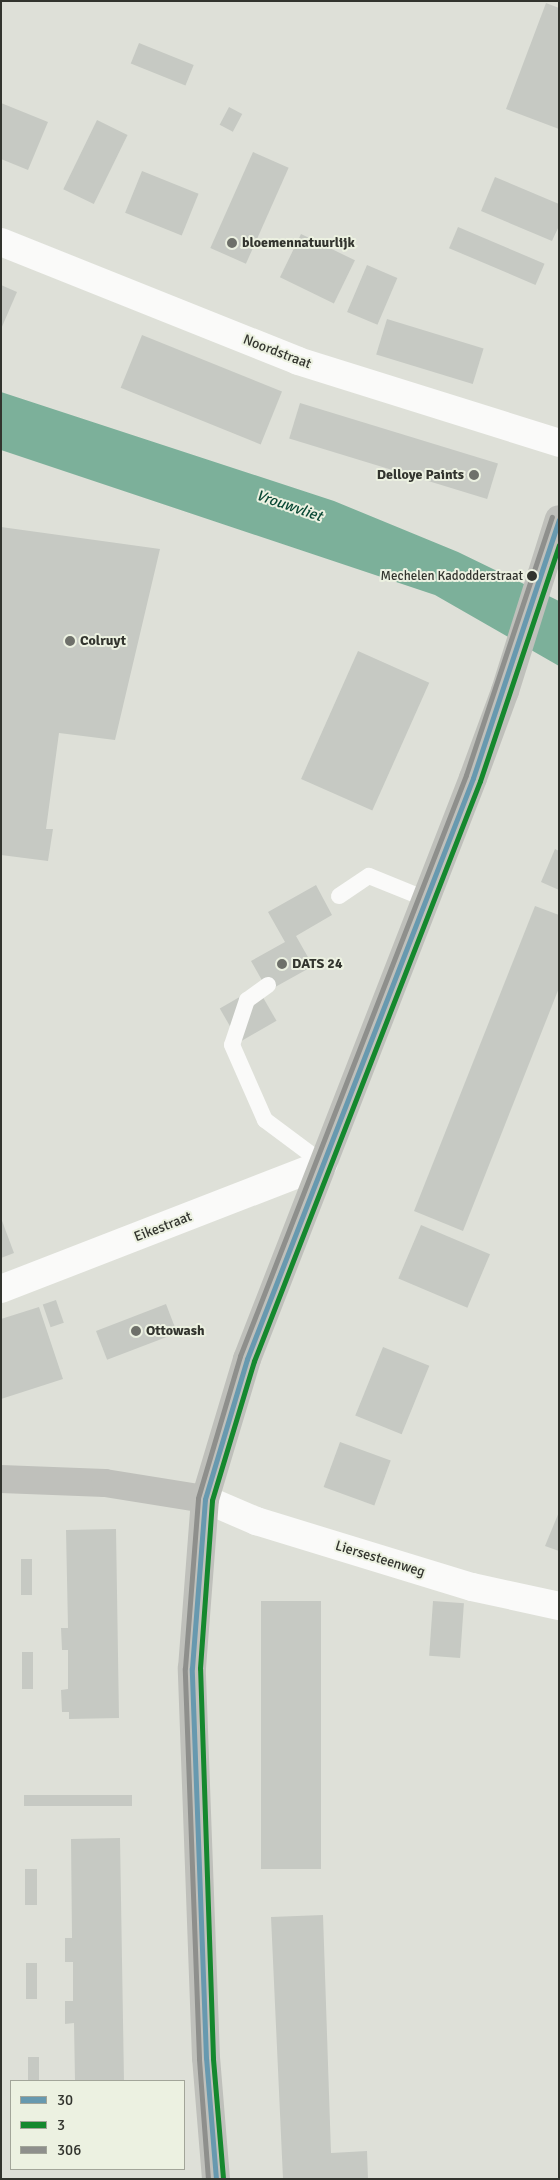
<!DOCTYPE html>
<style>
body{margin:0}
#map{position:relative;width:560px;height:2180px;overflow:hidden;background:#dee0d8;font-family:Signika,sans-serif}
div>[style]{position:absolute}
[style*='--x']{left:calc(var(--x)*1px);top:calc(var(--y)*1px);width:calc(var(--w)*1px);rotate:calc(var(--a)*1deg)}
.water>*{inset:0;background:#7cb09a}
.building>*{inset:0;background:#c6c9c3;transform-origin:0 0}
.lane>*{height:16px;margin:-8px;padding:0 8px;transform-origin:8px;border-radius:8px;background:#fafaf9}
.street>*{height:28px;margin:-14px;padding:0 14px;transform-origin:14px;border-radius:14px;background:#fafaf9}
.secondary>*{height:28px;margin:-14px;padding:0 14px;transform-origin:14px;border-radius:14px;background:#bfc0bb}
.bus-1>*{height:5px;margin:-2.5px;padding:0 2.5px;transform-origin:2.5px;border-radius:2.5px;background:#6799af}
.bus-2>*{height:5px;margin:-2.5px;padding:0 2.5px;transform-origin:2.5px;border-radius:2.5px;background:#15882e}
.bus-3>*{height:5px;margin:-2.5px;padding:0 2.5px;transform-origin:2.5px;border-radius:2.5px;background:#8e8f8c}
.dots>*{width:14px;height:14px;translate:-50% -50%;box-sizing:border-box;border:2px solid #ecf1e1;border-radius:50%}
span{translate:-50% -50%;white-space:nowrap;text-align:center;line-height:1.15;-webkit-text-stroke:4px #ecf1e1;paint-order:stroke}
.bus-label{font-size:13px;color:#32342e}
.right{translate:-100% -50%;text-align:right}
.poi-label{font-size:14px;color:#32342e;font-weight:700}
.left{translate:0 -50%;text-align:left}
.street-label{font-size:14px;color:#32342e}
.water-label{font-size:15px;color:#0a4935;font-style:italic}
.frame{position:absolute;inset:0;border:2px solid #32342e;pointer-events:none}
.legend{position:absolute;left:10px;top:2080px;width:175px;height:90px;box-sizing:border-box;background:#ecf1e1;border:1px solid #a2a599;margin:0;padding:6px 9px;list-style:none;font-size:15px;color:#32342e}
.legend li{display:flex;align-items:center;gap:10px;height:25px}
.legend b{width:25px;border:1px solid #a2a599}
</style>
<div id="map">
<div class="water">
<div style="clip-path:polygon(1px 392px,334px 501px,458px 552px,559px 601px,559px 666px,435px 595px,1px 450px)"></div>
</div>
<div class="building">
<div style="clip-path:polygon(546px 3px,559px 8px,559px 129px,506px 109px)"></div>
<div style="left:139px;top:43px;width:59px;height:22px;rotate:22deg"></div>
<div style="clip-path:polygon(1px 103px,48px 122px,28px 170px,1px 159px)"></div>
<div style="left:229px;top:107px;width:15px;height:20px;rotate:28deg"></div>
<div style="left:97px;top:120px;width:34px;height:77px;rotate:26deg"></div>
<div style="left:253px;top:152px;width:39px;height:105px;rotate:24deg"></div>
<div style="left:142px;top:171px;width:61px;height:45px;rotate:22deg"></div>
<div style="clip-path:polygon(495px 177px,559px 204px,559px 226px,552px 241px,481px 211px)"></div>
<div style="left:458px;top:227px;width:94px;height:23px;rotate:23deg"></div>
<div style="left:301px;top:234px;width:60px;height:48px;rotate:26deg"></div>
<div style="left:367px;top:265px;width:33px;height:51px;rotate:23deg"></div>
<div style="clip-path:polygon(1px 285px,17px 292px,1px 329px)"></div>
<div style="left:387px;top:319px;width:101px;height:37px;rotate:17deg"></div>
<div style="left:142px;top:335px;width:151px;height:57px;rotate:22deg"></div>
<div style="left:300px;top:403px;width:207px;height:37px;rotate:17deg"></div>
<div style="clip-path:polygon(1px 527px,160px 549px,115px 740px,59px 733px,46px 829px,53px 829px,48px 861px,1px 855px)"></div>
<div style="left:358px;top:651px;width:78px;height:140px;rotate:24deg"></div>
<div style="clip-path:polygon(555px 849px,559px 851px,559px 890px,541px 882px)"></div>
<div style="clip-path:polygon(316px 885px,332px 915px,296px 936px,313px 966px,268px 991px,251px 961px,285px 942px,268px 912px)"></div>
<div style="clip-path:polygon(535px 906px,559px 915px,559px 988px,463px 1231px,414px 1211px)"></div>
<div style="left:257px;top:987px;width:39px;height:43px;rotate:60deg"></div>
<div style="clip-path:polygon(1px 1218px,14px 1253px,1px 1258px)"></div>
<div style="left:421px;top:1225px;width:75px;height:58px;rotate:23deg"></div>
<div style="left:56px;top:1300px;width:24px;height:14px;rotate:71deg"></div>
<div style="left:166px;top:1304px;width:31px;height:75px;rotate:69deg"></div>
<div style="clip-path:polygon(39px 1307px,63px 1379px,1px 1399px,1px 1319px)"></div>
<div style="left:383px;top:1347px;width:50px;height:74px;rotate:22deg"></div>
<div style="left:340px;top:1442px;width:54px;height:48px;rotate:20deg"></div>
<div style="clip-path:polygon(559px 1512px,559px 1551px,545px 1546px)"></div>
<div style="clip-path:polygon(116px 1529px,119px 1718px,69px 1719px,69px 1712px,62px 1712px,61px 1690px,68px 1689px,68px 1650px,62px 1650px,61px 1628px,68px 1628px,66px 1530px)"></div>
<div style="left:21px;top:1559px;width:11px;height:36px"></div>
<div style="left:261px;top:1601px;width:60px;height:268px"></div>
<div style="left:433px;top:1601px;width:31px;height:55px;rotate:4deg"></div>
<div style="left:22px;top:1652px;width:11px;height:37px"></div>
<div style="left:24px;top:1795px;width:108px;height:11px"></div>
<div style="clip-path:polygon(120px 1838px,124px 2081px,75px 2081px,74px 2023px,65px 2024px,65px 2001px,73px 2001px,73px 1962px,65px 1962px,65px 1938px,72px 1938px,71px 1839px)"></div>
<div style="left:25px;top:1869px;width:12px;height:36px"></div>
<div style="clip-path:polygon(323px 1915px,331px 2153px,367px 2151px,368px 2179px,283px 2179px,271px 1917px)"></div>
<div style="left:26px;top:1963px;width:11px;height:36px"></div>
<div style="left:28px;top:2057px;width:11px;height:24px"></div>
</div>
<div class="lane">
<div style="--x:339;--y:896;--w:36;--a:-34"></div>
<div style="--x:369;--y:876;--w:61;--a:22"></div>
<div style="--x:268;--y:985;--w:26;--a:144"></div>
<div style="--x:247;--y:1000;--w:47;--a:108.4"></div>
<div style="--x:232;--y:1045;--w:82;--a:66.3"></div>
<div style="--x:265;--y:1120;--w:74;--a:36.7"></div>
</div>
<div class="street">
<div style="--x:1;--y:242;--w:320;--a:21.8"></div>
<div style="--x:298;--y:361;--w:274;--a:17.4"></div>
<div style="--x:1;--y:1289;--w:346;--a:-21.2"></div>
<div style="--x:205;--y:1499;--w:56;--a:23.3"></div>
<div style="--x:256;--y:1521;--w:226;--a:17"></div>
<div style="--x:472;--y:1587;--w:89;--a:12.3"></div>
</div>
<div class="secondary">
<div style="--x:1;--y:1479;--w:104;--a:2.2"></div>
<div style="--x:105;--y:1483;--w:101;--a:9.1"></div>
<div style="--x:216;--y:2179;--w:121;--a:-94.7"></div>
<div style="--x:206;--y:2058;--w:390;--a:-92.1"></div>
<div style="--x:192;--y:1668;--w:169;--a:-85.6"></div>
<div style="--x:205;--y:1499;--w:146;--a:-73.3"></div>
<div style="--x:247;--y:1359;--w:623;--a:-68.74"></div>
<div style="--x:473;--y:778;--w:93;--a:-69.8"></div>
<div style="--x:505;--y:691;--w:180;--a:-72.6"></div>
</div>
<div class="bus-1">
<div style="--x:216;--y:2179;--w:121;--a:-94.7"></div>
<div style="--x:206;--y:2058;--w:390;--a:-92.1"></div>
<div style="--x:192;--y:1668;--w:169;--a:-85.6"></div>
<div style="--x:205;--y:1499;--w:146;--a:-73.3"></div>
<div style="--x:247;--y:1359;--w:623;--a:-68.74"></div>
<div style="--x:473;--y:778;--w:272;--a:-71.6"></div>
</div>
<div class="bus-2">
<div style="--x:223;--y:2178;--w:120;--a:-94.8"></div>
<div style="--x:213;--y:2058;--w:390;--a:-91.9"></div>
<div style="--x:200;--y:1668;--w:168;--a:-85.9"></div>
<div style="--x:212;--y:1500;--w:145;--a:-73.2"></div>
<div style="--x:254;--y:1361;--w:622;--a:-68.71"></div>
<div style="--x:480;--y:781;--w:249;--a:-71.5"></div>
</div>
<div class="bus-3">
<div style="--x:208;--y:2179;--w:121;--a:-94.3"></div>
<div style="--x:199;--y:2058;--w:390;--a:-92.1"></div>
<div style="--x:185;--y:1668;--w:170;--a:-85.6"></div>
<div style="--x:198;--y:1498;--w:148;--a:-73.5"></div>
<div style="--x:240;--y:1356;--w:623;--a:-68.74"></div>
<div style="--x:466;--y:775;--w:272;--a:-71.6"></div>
</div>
<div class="dots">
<div style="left:232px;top:243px;background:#6e706a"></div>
<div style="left:474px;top:475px;background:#6e706a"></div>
<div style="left:532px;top:576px;background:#32342e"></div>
<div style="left:70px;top:641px;background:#6e706a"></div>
<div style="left:282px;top:964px;background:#6e706a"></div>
<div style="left:136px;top:1331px;background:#6e706a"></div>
</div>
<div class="bus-label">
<span class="right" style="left:523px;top:576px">Mechelen Kadodderstraat</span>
</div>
<div class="poi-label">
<span class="left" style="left:242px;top:243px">bloemennatuurlijk</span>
<span class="right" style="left:464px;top:475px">Delloye Paints</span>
<span class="left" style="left:80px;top:641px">Colruyt</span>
<span class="left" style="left:292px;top:964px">DATS 24</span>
<span class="left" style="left:146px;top:1331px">Ottowash</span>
</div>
<div class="street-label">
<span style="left:277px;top:352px;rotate:21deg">Noordstraat</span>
<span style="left:163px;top:1227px;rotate:-21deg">Eikestraat</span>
<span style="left:380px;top:1559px;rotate:17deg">Liersesteenweg</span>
</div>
<div class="water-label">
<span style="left:289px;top:506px;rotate:19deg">Vrouwvliet</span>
</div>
<div class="frame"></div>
<ul class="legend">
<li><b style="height:6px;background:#6799af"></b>30</li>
<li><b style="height:6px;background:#15882e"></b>3</li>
<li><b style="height:6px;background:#8e8f8c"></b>306</li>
</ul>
</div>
